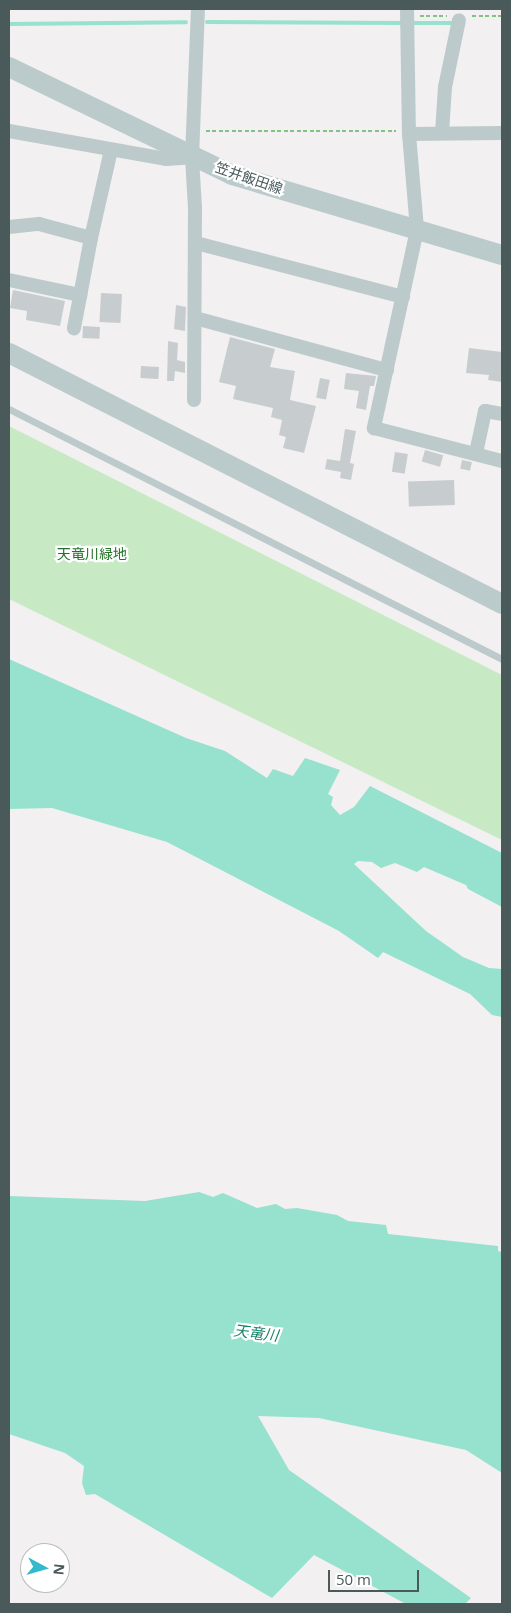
<!DOCTYPE html>
<meta charset="utf-8">
<style>
body{margin:0}
#map{position:relative;width:511px;height:1613px;overflow:hidden;background:#f2f0f1;font-family:"Open Sans","Noto Sans JP",sans-serif}
div>[style]{position:absolute}
[style*='--x']{left:calc(var(--x)*1px);top:calc(var(--y)*1px);width:calc(var(--w)*1px);rotate:calc(var(--a)*1deg)}
.green>*{inset:0;background:#c7eac4}
.water>*{inset:0;background:#97e1cf}
.stream>*{height:4px;margin:-2px;padding:0 2px;transform-origin:2px;border-radius:2px;background:#97e1cf}
.building>*{inset:0;background:#c7cdce;transform-origin:0 0}
.path>*{height:2px;margin-top:-1px;transform-origin:0;background:repeating-linear-gradient(90deg,#80c384 0 4px,transparent 0 6.5px)}
.lane>*{height:7px;margin:-3.5px;padding:0 3.5px;transform-origin:3.5px;border-radius:3.5px;background:#bdcacb}
.street>*{height:14px;margin:-7px;padding:0 7px;transform-origin:7px;border-radius:7px;background:#bdcacb}
.secondary>*{height:20px;margin:-10px;padding:0 10px;transform-origin:10px;border-radius:10px;background:#bbcbcc}
span{translate:-50% -50%;white-space:nowrap;text-align:center;line-height:1.15;-webkit-text-stroke:4.5px #fff;paint-order:stroke}
.street-label{font-size:14px;color:#4a5a5b}
.park-label{font-size:14px;color:#237327}
.water-label{font-size:15px;color:#1d856b;font-style:italic}
.frame{position:absolute;inset:0;border:10px solid #4a5a5b;pointer-events:none}
.north{position:absolute;left:20px;top:1543px;width:50px;height:50px;box-sizing:border-box;background:#fff;border:1px solid #b7bdbd;border-radius:50%;rotate:96deg;font-size:14px;font-weight:700;line-height:20px;text-align:center;color:#4a5a5b}
.north::after{content:'';display:block;margin:auto;width:18px;height:22px;background:#30bacb;clip-path:polygon(50% 0,100% 100%,50% 72%,0 100%)}
.scale{position:absolute;left:328px;top:1570px;width:91px;height:22px;box-sizing:border-box;border:2px solid #4a5a5b;border-top:0;padding-left:6px;font-size:15px;line-height:18px;white-space:nowrap;color:#4a5a5b;-webkit-text-stroke:4px #fff;paint-order:stroke}
</style>
<div id="map">
<div class="green">
<div style="clip-path:polygon(9px 426px,502px 675px,502px 840px,9px 599px)"></div>
</div>
<div class="water">
<div style="clip-path:polygon(9px 659px,186px 738px,225px 751px,267px 778px,273px 769px,293px 776px,305px 758px,340px 770px,328px 794px,333px 797px,331px 805px,340px 815px,354px 807px,370px 786px,502px 853px,502px 907px,468px 889px,466px 885px,424px 867px,417px 872px,395px 863px,381px 868px,372px 862px,358px 861px,354px 864px,426px 931px,463px 957px,489px 968px,502px 969px,502px 1017px,492px 1015px,470px 994px,383px 952px,378px 958px,339px 931px,167px 842px,52px 808px,9px 809px)"></div>
<div style="clip-path:polygon(199px 1192px,213px 1197px,223px 1193px,257px 1208px,276px 1204px,285px 1209px,297px 1208px,337px 1215px,348px 1221px,386px 1225px,388px 1234px,498px 1246px,498px 1251px,502px 1252px,502px 1473px,466px 1450px,319px 1418px,258px 1416px,289px 1470px,471px 1598px,465px 1604px,406px 1604px,314px 1555px,272px 1598px,95px 1494px,86px 1495px,82px 1483px,84px 1466px,65px 1453px,9px 1434px,9px 1196px,145px 1201px)"></div>
</div>
<div class="stream">
<div style="--x:207;--y:22;--w:197;--a:0.3"></div>
<div style="--x:411;--y:23;--w:45;--a:0"></div>
<div style="--x:9;--y:24;--w:177;--a:-0.6"></div>
</div>
<div class="building">
<div style="clip-path:polygon(13px 290px,65px 301px,60px 326px,26px 320px,27px 311px,10px 308px)"></div>
<div style="left:101px;top:293px;width:21px;height:29px;rotate:3deg"></div>
<div style="clip-path:polygon(176px 305px,186px 307px,185px 331px,174px 329px)"></div>
<div style="left:83px;top:326px;width:17px;height:12px;rotate:3deg"></div>
<div style="clip-path:polygon(230px 337px,275px 349px,270px 367px,295px 371px,290px 400px,316px 406px,304px 453px,283px 448px,286px 437px,279px 435px,282px 420px,271px 417px,273px 408px,233px 399px,236px 386px,219px 382px)"></div>
<div style="clip-path:polygon(168px 341px,178px 343px,177px 360px,185px 362px,185px 373px,175px 371px,174px 381px,167px 381px)"></div>
<div style="clip-path:polygon(469px 348px,502px 352px,502px 382px,488px 380px,489px 375px,466px 373px)"></div>
<div style="left:141px;top:366px;width:18px;height:12px;rotate:3deg"></div>
<div style="clip-path:polygon(346px 373px,376px 376px,374px 386px,370px 386px,366px 410px,356px 408px,359px 391px,344px 389px)"></div>
<div style="left:320px;top:378px;width:10px;height:20px;rotate:11deg"></div>
<div style="clip-path:polygon(345px 429px,356px 431px,350px 463px,354px 464px,351px 480px,340px 478px,341px 472px,325px 469px,327px 459px,340px 461px)"></div>
<div style="left:425px;top:450px;width:19px;height:12px;rotate:16deg"></div>
<div style="left:395px;top:452px;width:13px;height:20px;rotate:9deg"></div>
<div style="left:462px;top:460px;width:10px;height:9px;rotate:11deg"></div>
<div style="left:454px;top:480px;width:25px;height:46px;rotate:88deg"></div>
</div>
<div class="path">
<div style="--x:420;--y:16;--w:27;--a:0"></div>
<div style="--x:472;--y:16;--w:30;--a:0"></div>
<div style="--x:206;--y:131;--w:190;--a:0"></div>
</div>
<div class="lane">
<div style="--x:9;--y:409;--w:553;--a:26.89"></div>
</div>
<div class="street">
<div style="--x:407;--y:9;--w:125;--a:89.1"></div>
<div style="--x:9;--y:131;--w:159;--a:10.1"></div>
<div style="--x:166;--y:159;--w:26;--a:-4"></div>
<div style="--x:442;--y:133;--w:46;--a:-86.3"></div>
<div style="--x:445;--y:87;--w:68;--a:-78.2"></div>
<div style="--x:502;--y:133;--w:93;--a:179.4"></div>
<div style="--x:409;--y:134;--w:96;--a:85.2"></div>
<div style="--x:417;--y:230;--w:203;--a:102.3"></div>
<div style="--x:374;--y:428;--w:132;--a:14.5"></div>
<div style="--x:9;--y:227;--w:30;--a:-6"></div>
<div style="--x:39;--y:224;--w:54;--a:15.1"></div>
<div style="--x:91;--y:238;--w:92;--a:100.7"></div>
<div style="--x:91;--y:238;--w:90;--a:-77.2"></div>
<div style="--x:196;--y:243;--w:214;--a:14.6"></div>
<div style="--x:9;--y:280;--w:73;--a:11.9"></div>
<div style="--x:195;--y:318;--w:199;--a:15.2"></div>
<div style="--x:194;--y:400;--w:192;--a:-89.7"></div>
<div style="--x:195;--y:208;--w:51;--a:-93.4"></div>
<div style="--x:192;--y:157;--w:148;--a:-87.7"></div>
<div style="--x:476;--y:453;--w:43;--a:-77.9"></div>
<div style="--x:485;--y:411;--w:17;--a:10"></div>
</div>
<div class="secondary">
<div style="--x:9;--y:67;--w:248;--a:25.8"></div>
<div style="--x:232;--y:175;--w:282;--a:16.5"></div>
<div style="--x:9;--y:353;--w:553;--a:26.98"></div>
</div>
<div class="street-label">
<span style="left:249px;top:178px;rotate:19deg">笠井飯田線</span>
</div>
<div class="park-label">
<span style="left:92px;top:554px">天竜川緑地</span>
</div>
<div class="water-label">
<span style="left:256px;top:1333px;rotate:7deg">天竜川</span>
</div>
<div class="frame"></div>
<div class="north">N</div>
<div class="scale">50 m</div>
</div>
